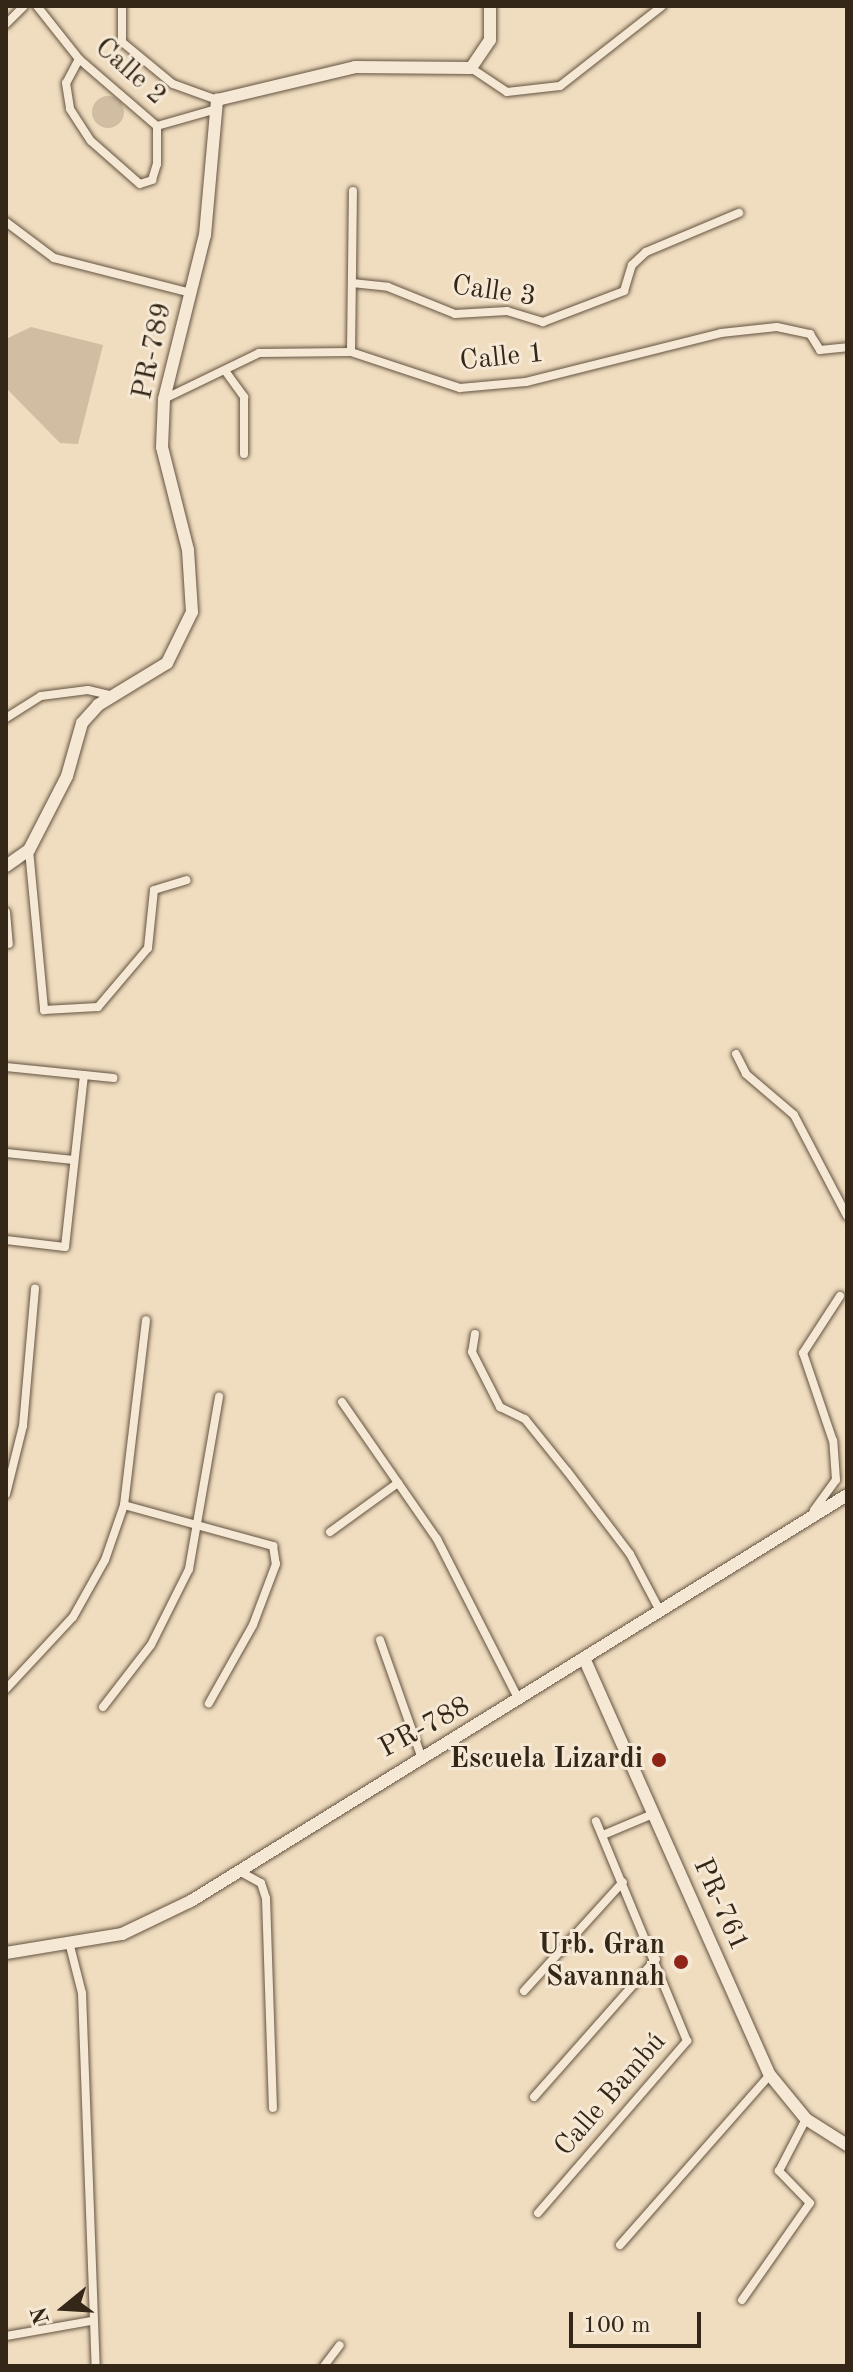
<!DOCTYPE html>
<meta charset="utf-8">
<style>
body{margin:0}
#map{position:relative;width:853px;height:2372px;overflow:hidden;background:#f0dcbf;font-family:"Old Standard TT",serif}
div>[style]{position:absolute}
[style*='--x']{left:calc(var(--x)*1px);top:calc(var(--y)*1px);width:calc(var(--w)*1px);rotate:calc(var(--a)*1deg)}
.green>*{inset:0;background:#d0bda2}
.round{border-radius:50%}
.roads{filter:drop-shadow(0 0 2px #645441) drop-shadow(0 0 2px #645441)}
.street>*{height:8px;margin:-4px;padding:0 4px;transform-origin:4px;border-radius:4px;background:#f5e8d5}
.secondary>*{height:12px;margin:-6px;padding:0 6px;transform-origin:6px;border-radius:6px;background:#f5e8d5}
.dots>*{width:22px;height:22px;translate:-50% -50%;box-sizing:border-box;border:4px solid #f5e8d5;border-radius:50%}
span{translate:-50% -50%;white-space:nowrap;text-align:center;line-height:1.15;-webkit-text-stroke:6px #f5e8d5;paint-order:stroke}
.street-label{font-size:28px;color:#352717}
.poi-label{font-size:28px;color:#352717;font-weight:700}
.right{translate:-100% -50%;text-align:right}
.frame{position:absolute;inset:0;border:8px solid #352717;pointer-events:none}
.north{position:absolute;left:24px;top:2268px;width:80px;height:80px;-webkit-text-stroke:6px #f5e8d5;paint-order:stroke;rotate:252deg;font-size:22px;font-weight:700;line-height:32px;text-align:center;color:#352717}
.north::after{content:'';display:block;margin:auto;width:28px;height:36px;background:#352717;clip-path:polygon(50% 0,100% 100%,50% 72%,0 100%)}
.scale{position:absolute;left:569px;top:2312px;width:132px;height:36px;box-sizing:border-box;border:4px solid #352717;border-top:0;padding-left:10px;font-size:24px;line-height:28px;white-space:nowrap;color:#352717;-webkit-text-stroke:6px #f5e8d5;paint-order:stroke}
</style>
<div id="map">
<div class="green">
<div class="round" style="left:92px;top:96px;width:32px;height:32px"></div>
<div style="clip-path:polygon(31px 327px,103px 345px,78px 444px,60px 443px,7px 389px,6px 339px)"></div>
</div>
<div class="roads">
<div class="street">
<div style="--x:37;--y:6;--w:68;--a:51.6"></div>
<div style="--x:79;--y:59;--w:103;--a:40.7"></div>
<div style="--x:157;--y:126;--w:58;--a:-15.9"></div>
<div style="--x:122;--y:6;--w:36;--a:90"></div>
<div style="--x:122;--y:42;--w:66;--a:39.5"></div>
<div style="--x:173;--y:84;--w:47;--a:20"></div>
<div style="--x:6;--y:24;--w:25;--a:-45"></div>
<div style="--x:79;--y:59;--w:27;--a:118"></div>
<div style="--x:66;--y:83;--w:26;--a:81"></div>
<div style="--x:70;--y:109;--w:38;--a:57"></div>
<div style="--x:91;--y:141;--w:65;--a:41.3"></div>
<div style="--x:140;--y:184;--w:13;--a:-18"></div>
<div style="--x:152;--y:180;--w:17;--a:-73"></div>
<div style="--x:157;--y:164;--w:38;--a:-90"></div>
<div style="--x:471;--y:68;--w:43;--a:33.7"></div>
<div style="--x:507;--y:92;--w:53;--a:-6.5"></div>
<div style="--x:560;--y:86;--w:130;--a:-38.1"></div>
<div style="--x:6;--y:222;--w:60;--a:36.9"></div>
<div style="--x:54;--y:258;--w:141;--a:14.3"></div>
<div style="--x:352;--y:283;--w:36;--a:6"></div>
<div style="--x:388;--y:287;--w:72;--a:21.9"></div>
<div style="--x:455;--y:314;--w:52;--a:-3.3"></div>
<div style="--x:507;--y:311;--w:38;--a:17"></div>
<div style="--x:543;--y:322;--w:87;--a:-20.9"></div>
<div style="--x:624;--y:291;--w:27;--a:-73"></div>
<div style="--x:632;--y:265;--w:19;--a:-43"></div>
<div style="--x:646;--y:252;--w:101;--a:-22.8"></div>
<div style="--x:351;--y:352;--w:161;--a:-89.3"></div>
<div style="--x:226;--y:372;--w:31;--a:54"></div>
<div style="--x:244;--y:397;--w:57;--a:90"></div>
<div style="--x:164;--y:399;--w:106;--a:-25.8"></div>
<div style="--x:259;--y:353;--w:92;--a:-0.6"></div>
<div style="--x:351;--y:352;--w:115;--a:18.3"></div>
<div style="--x:460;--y:388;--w:66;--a:-5.2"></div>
<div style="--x:526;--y:382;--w:201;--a:-14.1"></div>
<div style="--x:721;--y:333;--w:56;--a:-6.1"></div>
<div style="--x:777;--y:327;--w:34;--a:12"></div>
<div style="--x:810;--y:334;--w:19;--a:58"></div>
<div style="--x:820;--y:350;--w:27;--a:-6"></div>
<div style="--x:6;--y:718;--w:41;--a:-32.2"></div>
<div style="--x:41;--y:696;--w:47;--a:-7.3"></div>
<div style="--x:88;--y:690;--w:26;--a:13"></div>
<div style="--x:29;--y:850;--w:161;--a:84.6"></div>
<div style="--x:44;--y:1010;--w:54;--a:-3.2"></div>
<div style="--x:98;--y:1007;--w:77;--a:-49.7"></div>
<div style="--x:148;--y:948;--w:58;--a:-84.1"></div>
<div style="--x:154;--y:890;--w:34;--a:-17"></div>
<div style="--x:6;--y:912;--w:32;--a:85"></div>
<div style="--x:736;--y:1054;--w:22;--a:63"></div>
<div style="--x:746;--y:1074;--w:63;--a:40.5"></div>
<div style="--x:794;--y:1115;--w:114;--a:62.3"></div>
<div style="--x:6;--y:1067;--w:108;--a:5.9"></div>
<div style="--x:6;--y:1153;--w:68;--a:5.9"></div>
<div style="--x:6;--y:1240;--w:59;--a:6.8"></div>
<div style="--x:65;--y:1247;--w:173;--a:-83.7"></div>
<div style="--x:475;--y:1334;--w:18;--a:99"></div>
<div style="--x:472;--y:1352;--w:62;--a:63"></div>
<div style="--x:500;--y:1407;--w:28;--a:26"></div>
<div style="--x:525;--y:1419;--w:67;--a:51.1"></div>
<div style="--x:567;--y:1471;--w:104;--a:52.8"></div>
<div style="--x:630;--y:1554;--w:64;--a:62.2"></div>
<div style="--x:342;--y:1402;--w:167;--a:55.3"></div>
<div style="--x:437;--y:1539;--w:181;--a:63"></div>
<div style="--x:6;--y:1494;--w:70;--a:-76"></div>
<div style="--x:23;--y:1426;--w:138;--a:-85"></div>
<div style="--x:124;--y:1505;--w:155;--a:15.4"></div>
<div style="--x:273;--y:1546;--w:18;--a:81"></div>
<div style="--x:276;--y:1564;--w:65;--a:110.7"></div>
<div style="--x:253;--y:1625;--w:90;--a:119.4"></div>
<div style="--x:814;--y:1510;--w:37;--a:-54"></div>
<div style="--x:836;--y:1480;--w:39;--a:-94"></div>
<div style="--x:833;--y:1441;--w:93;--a:-108.8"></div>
<div style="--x:803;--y:1353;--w:68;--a:-57"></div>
<div style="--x:330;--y:1532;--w:84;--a:-35.8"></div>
<div style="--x:380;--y:1640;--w:120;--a:70.5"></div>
<div style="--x:6;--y:1689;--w:98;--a:-47.1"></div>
<div style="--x:73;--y:1617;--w:65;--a:-60.7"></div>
<div style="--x:105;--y:1560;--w:58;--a:-70.9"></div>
<div style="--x:124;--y:1505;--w:186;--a:-83.2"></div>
<div style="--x:103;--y:1707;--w:78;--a:-52.3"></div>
<div style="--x:151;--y:1645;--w:85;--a:-63.4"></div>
<div style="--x:189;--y:1569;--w:175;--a:-80.1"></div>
<div style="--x:603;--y:1835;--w:54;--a:-22.8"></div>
<div style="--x:239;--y:1871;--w:25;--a:29"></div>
<div style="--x:261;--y:1883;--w:16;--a:72"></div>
<div style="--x:266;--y:1898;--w:210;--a:88.1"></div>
<div style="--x:70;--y:1946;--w:49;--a:75.7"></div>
<div style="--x:82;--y:1993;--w:373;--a:87.9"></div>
<div style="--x:524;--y:1991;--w:147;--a:-47.8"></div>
<div style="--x:534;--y:2097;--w:184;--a:-48.5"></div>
<div style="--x:538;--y:2213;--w:228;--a:-49.1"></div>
<div style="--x:687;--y:2041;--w:238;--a:-112.5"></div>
<div style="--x:620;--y:2245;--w:227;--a:-48.6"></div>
<div style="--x:742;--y:2300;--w:118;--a:-55"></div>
<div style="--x:810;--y:2203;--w:45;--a:-134.1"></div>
<div style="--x:779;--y:2171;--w:59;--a:-62.6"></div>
<div style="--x:6;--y:2336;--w:86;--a:-10"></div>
<div style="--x:324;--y:2366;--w:26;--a:-53"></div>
</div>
<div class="secondary">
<div style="--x:6;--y:866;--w:28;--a:-35"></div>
<div style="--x:29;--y:850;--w:83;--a:-62.8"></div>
<div style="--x:67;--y:776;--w:55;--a:-74.2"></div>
<div style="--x:82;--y:723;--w:24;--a:-48"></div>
<div style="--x:98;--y:705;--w:81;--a:-31.3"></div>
<div style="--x:167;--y:663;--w:57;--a:-63.9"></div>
<div style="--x:192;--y:612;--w:62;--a:-93.7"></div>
<div style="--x:188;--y:550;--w:106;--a:-104.2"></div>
<div style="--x:162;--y:447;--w:48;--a:-87.6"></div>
<div style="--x:164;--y:399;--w:169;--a:-76"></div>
<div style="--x:205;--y:235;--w:136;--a:-84.9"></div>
<div style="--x:217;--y:100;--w:142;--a:-13.4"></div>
<div style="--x:355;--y:67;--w:116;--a:0.5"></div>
<div style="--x:471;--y:68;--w:34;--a:-56"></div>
<div style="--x:490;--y:40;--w:34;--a:-90"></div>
<div style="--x:584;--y:1658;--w:457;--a:66"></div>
<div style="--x:770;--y:2075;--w:57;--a:50.7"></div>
<div style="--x:806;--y:2119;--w:49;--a:32.4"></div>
<div style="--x:6;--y:1953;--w:118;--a:-9.3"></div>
<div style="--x:122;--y:1934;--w:76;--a:-25.6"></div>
<div style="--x:191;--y:1901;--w:771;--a:-31.75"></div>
</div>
</div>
<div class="dots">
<div style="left:659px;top:1760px;background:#8f2418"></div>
<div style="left:681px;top:1962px;background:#8f2418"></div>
</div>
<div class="street-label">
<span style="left:130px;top:72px;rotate:42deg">Calle 2</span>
<span style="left:494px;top:292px;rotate:8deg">Calle 3</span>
<span style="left:153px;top:351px;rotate:-78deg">PR-789</span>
<span style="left:502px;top:358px;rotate:-6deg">Calle 1</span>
<span style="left:425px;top:1728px;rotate:-28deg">PR-788</span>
<span style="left:720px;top:1905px;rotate:66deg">PR-761</span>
<span style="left:611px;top:2095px;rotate:-49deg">Calle Bambú</span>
</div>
<div class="poi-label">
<span class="right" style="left:643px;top:1760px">Escuela Lizardi</span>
<span class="right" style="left:665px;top:1962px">Urb. Gran<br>Savannah</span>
</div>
<div class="frame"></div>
<div class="north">N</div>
<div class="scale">100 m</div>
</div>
